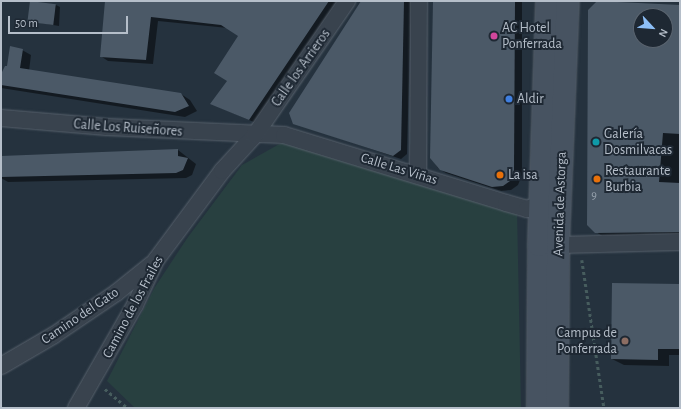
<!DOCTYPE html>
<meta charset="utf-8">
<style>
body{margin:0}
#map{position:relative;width:681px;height:409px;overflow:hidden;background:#25323e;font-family:"Alegreya Sans",sans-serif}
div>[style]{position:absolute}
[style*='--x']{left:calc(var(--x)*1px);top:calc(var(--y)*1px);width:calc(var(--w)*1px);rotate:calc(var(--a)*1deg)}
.green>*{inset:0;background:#284040}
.shadow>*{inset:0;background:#0007}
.building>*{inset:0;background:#4b5967;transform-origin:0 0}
.path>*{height:2.5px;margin-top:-1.25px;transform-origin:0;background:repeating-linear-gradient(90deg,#475d5e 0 3px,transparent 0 6px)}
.roads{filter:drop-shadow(0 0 1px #57616c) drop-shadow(0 0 1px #57616c)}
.street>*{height:16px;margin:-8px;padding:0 8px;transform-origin:8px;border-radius:8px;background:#39434e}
.secondary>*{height:22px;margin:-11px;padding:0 11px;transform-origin:11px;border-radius:11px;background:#475361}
.dots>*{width:11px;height:11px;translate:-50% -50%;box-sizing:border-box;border:2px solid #1e2833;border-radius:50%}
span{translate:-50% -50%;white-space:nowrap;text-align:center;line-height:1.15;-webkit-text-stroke:4px #1e2833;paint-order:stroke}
.number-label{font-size:12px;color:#9aa5b0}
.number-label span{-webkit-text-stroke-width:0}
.poi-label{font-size:14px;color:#b5bec9}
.left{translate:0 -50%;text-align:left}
.right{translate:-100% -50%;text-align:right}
.street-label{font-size:14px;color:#b5bec9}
.frame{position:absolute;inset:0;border:2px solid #b5bec9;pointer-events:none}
.north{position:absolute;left:633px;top:8px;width:40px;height:40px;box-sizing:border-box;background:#1e2833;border:1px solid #5a646f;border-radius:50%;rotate:116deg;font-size:11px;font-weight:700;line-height:16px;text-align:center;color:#b5bec9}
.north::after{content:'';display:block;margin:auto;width:14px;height:18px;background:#8cbef6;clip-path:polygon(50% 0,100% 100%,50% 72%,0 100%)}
.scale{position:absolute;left:8px;top:16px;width:120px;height:18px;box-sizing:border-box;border:2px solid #b5bec9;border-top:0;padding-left:5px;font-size:12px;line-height:14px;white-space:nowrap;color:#b5bec9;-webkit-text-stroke:3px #1e2833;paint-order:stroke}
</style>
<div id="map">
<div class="green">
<div style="clip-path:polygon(283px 142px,517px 211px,521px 408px,135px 408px,107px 381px,155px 287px,188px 237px,242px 165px)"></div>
</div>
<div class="shadow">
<div style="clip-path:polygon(61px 1px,86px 1px,86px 2px)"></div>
<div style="clip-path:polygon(106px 1px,338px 1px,256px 123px,212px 104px,229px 80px,239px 35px,228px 28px,158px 21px,153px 64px,108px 61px,102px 57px)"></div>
<div style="clip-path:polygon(362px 1px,411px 2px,407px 154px,401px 159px,294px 123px)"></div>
<div style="clip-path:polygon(435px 1px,522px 1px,522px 175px,518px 185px,511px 190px,501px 191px,446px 173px,438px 168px,431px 157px)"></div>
<div style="clip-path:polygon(56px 5px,60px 7px,59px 26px,29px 21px)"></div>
<div style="clip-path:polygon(evenodd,680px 7px,680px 237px,604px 237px,596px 232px,589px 10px,680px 7px,641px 16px,665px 16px,665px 40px,641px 40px,641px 16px)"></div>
<div style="clip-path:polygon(22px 50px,31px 55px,29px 71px,181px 94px,190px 100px,197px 111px,185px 117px,1px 88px,1px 75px)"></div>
<div style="clip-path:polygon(178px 150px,196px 164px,192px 175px,186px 178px,8px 182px,1px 178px,1px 157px)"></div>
<div style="clip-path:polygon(680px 285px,680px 355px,669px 355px,669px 366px,624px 365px,612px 359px)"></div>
</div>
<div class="building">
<div style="left:30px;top:1px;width:26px;height:21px;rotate:7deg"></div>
<div style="clip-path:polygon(105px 1px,329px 1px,249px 120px,210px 104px,227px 81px,214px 73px,238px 36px,221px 25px,151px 17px,146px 60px,100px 57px)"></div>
<div style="clip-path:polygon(361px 1px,404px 1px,401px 150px,393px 156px,293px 124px,289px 113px)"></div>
<div style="clip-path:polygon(433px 1px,515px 1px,514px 170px,510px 181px,503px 186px,492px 187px,440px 170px,430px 158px)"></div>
<div style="clip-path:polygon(evenodd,597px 1px,680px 5px,680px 134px,663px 133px,659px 182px,680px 183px,680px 232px,595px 233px,587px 225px,588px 10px,597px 1px,641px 16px,665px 16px,665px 40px,641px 40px,641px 16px)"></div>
<div style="clip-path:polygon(10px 46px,23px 49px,20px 68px,181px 93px,189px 106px,175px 112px,1px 85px,1px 74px,5px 66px,7px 66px)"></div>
<div style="clip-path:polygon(178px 149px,178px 156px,188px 158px,183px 170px,176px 173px,1px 177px,1px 156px)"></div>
<div style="clip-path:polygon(612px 283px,680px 284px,680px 349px,658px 349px,658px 360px,611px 359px)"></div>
</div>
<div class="path">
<div style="--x:582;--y:260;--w:150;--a:81.5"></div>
<div style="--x:105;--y:389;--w:30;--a:40"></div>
</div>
<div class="roads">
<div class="street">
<div style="--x:1;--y:118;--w:106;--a:4.9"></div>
<div style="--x:107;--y:127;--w:177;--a:2.6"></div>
<div style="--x:284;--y:135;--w:232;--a:17"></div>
<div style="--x:506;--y:203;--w:22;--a:16"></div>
<div style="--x:527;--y:209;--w:15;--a:-20"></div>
<div style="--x:418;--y:174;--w:173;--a:-89.7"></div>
<div style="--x:558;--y:245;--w:122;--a:-1.4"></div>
<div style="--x:1;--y:366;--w:61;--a:-30.3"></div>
<div style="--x:54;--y:335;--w:75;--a:-34.1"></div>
<div style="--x:116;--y:293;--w:46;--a:-38.9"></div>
<div style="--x:76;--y:408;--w:119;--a:-60.2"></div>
<div style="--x:135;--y:305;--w:50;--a:-65"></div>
<div style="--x:156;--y:260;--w:111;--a:-53.4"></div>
<div style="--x:222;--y:171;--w:49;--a:-47.5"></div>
<div style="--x:255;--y:135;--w:163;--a:-55.5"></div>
</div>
<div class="secondary">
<div style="--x:538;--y:408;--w:163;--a:-89.6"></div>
<div style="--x:539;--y:245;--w:244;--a:-88.1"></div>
<div style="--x:557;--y:408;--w:163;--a:-89.6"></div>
<div style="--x:558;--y:245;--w:244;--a:-87.7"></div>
</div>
</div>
<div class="dots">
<div style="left:494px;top:36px;background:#d1479c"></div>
<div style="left:509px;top:99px;background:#3f7fe0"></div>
<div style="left:596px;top:142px;background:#0f9aa8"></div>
<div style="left:500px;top:175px;background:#e8710a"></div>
<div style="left:597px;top:179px;background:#e8710a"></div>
<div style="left:625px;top:341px;background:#8d6e63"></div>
</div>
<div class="number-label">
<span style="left:594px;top:196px">9</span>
</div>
<div class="poi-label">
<span class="left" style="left:502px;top:36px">AC Hotel<br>Ponferrada</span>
<span class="left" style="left:517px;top:99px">Aldir</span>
<span class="left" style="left:604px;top:142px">Galería<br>Dosmilvacas</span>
<span class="left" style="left:605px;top:179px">Restaurante<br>Burbia</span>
<span class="left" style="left:508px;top:175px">La isa</span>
<span class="right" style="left:617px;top:341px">Campus de<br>Ponferrada</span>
</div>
<div class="street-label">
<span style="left:301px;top:68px;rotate:-55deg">Calle los Arrieros</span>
<span style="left:128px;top:128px;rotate:4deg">Calle Los Ruiseñores</span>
<span style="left:399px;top:169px;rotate:17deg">Calle Las Viñas</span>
<span style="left:560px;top:204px;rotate:-88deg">Avenida de Astorga</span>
<span style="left:133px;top:307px;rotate:-62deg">Camino de los Frailes</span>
<span style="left:80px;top:316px;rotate:-34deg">Camino del Gato</span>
</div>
<div class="frame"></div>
<div class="north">N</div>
<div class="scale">50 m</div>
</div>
